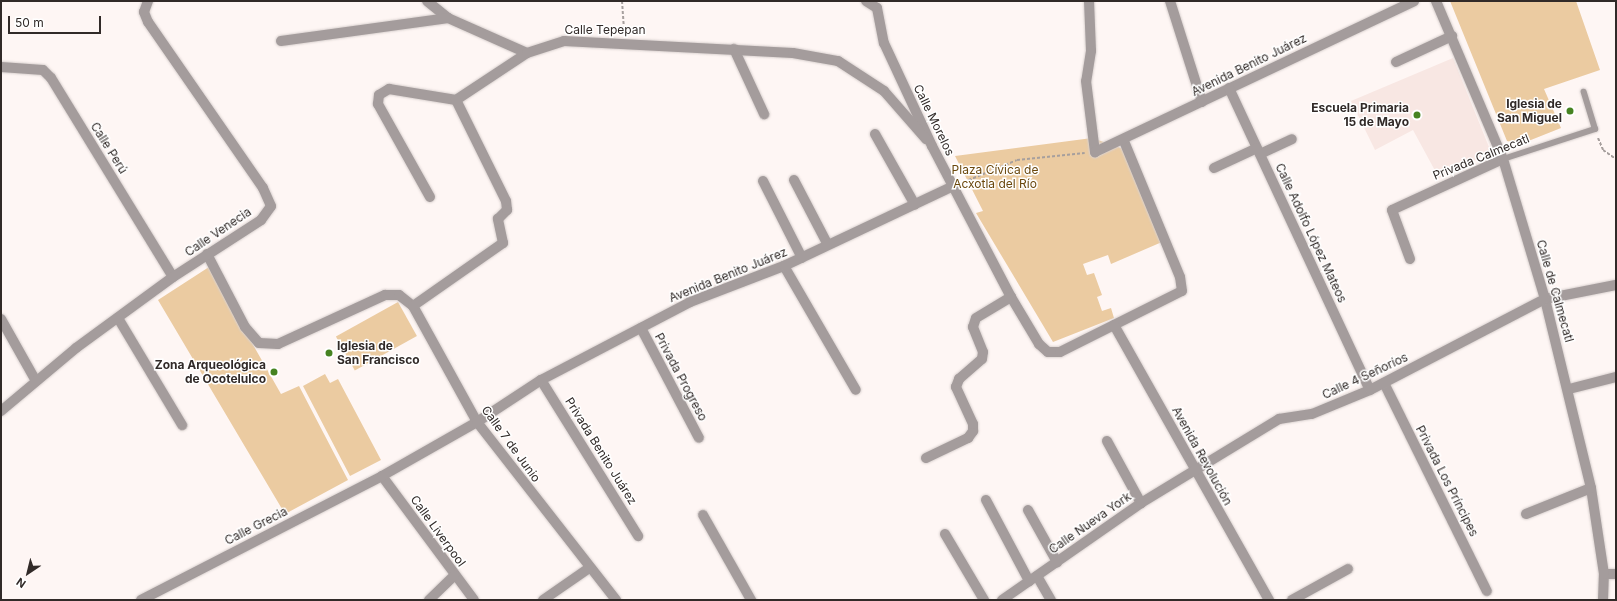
<!DOCTYPE html>
<meta charset="utf-8">
<style>
body{margin:0}
#map{position:relative;width:1617px;height:601px;overflow:hidden;background:#fef6f4;font-family:Inter,sans-serif}
div>[style]{position:absolute}
[style*='--x']{left:calc(var(--x)*1px);top:calc(var(--y)*1px);width:calc(var(--w)*1px);rotate:calc(var(--a)*1deg)}
.built>*{inset:0;background:#f8e7e3}
.green>*{inset:0;background:#ebcba1;transform-origin:0 0}
.path>*{height:2px;margin-top:-1px;transform-origin:0;background:repeating-linear-gradient(90deg,#a69f9d 0 3px,transparent 0 5px)}
.roads{filter:drop-shadow(0 0 1px #d9d1cf) drop-shadow(0 0 1px #d9d1cf)}
.service>*{height:6px;margin:-3px;padding:0 3px;transform-origin:3px;border-radius:3px;background:#a49c9c}
.minor>*{height:10px;margin:-5px;padding:0 5px;transform-origin:5px;border-radius:5px;background:#a49c9c}
.tertiary>*{height:10px;margin:-5px;padding:0 5px;transform-origin:5px;border-radius:5px;background:#a49c9c}
.dots>*{width:11px;height:11px;translate:-50% -50%;box-sizing:border-box;border:2px solid #fff;border-radius:50%}
span{translate:-50% -50%;white-space:nowrap;text-align:center;line-height:1.15;-webkit-text-stroke:3px #fff;paint-order:stroke}
.street-label{font-size:12px;color:#312a28}
.poi-label{font-size:12px;color:#312a28;font-weight:700}
.right{translate:-100% -50%;text-align:right}
.left{translate:0 -50%;text-align:left}
.park-label{font-size:12px;color:#6b480d}
.frame{position:absolute;inset:0;border:2px solid #312a28;pointer-events:none}
.north{position:absolute;left:8px;top:553px;width:40px;height:40px;-webkit-text-stroke:3px #fff;paint-order:stroke;rotate:215deg;font-size:11px;font-weight:700;line-height:16px;text-align:center;color:#312a28}
.north::after{content:'';display:block;margin:auto;width:14px;height:18px;background:#312a28;clip-path:polygon(50% 0,100% 100%,50% 72%,0 100%)}
.scale{position:absolute;left:8px;top:16px;width:93px;height:18px;box-sizing:border-box;border:2px solid #312a28;border-top:0;padding-left:5px;font-size:12px;line-height:14px;white-space:nowrap;color:#312a28;-webkit-text-stroke:3px #fff;paint-order:stroke}
</style>
<div id="map">
<div class="built">
<div style="clip-path:polygon(1453px 58px,1491px 152px,1439px 178px,1413px 130px,1375px 150px,1351px 101px)"></div>
</div>
<div class="green">
<div style="clip-path:polygon(1450px 1px,1576px 1px,1600px 70px,1544px 89px,1561px 128px,1521px 144px,1507px 141px)"></div>
<div style="clip-path:polygon(1092px 138px,1124px 149px,1162px 242px,1111px 264px,1108px 255px,1083px 264px,1087px 275px,1094px 273px,1102px 295px,1097px 297px,1102px 311px,1111px 308px,1114px 318px,1053px 342px,976px 213px,983px 211px,955px 156px)"></div>
<div style="clip-path:polygon(209px 267px,281px 394px,299px 386px,348px 480px,285px 514px,158px 300px)"></div>
<div style="left:398px;top:302px;width:39px;height:71px;rotate:61deg"></div>
<div style="clip-path:polygon(325px 374px,330px 383px,338px 379px,381px 460px,350px 476px,303px 386px)"></div>
</div>
<div class="path">
<div style="--x:622;--y:1;--w:31;--a:86"></div>
<div style="--x:1598;--y:138;--w:13;--a:67"></div>
<div style="--x:1603;--y:150;--w:16;--a:35"></div>
<div style="--x:964;--y:182;--w:57;--a:-22.5"></div>
<div style="--x:1017;--y:160;--w:68;--a:-5.9"></div>
</div>
<div class="roads">
<div class="service">
<div style="--x:1503;--y:159;--w:97;--a:-18.1"></div>
<div style="--x:1595;--y:129;--w:39;--a:-107"></div>
</div>
<div class="minor">
<div style="--x:427;--y:1;--w:27;--a:39"></div>
<div style="--x:448;--y:18;--w:86;--a:23.9"></div>
<div style="--x:866;--y:1;--w:13;--a:32"></div>
<div style="--x:877;--y:8;--w:36;--a:79"></div>
<div style="--x:884;--y:43;--w:114;--a:65"></div>
<div style="--x:932;--y:146;--w:170;--a:62.4"></div>
<div style="--x:1011;--y:297;--w:55;--a:59.2"></div>
<div style="--x:1039;--y:344;--w:12;--a:42"></div>
<div style="--x:1048;--y:352;--w:12;--a:0"></div>
<div style="--x:1060;--y:352;--w:136;--a:-26.6"></div>
<div style="--x:1182;--y:291;--w:14;--a:-98"></div>
<div style="--x:1180;--y:277;--w:147;--a:-112.4"></div>
<div style="--x:1089;--y:1;--w:50;--a:87.7"></div>
<div style="--x:1091;--y:51;--w:30;--a:99"></div>
<div style="--x:1086;--y:81;--w:72;--a:82.8"></div>
<div style="--x:1095;--y:152;--w:353;--a:-25.3"></div>
<div style="--x:1170;--y:1;--w:106;--a:72.4"></div>
<div style="--x:281;--y:41;--w:169;--a:-7.8"></div>
<div style="--x:734;--y:49;--w:72;--a:65.2"></div>
<div style="--x:1396;--y:62;--w:62;--a:-24.9"></div>
<div style="--x:1;--y:67;--w:42;--a:4.1"></div>
<div style="--x:43;--y:70;--w:11;--a:45"></div>
<div style="--x:51;--y:78;--w:233;--a:58.5"></div>
<div style="--x:1229;--y:88;--w:333;--a:65"></div>
<div style="--x:456;--y:100;--w:85;--a:-33.5"></div>
<div style="--x:527;--y:53;--w:39;--a:-18"></div>
<div style="--x:564;--y:41;--w:229;--a:3"></div>
<div style="--x:793;--y:53;--w:46;--a:10.1"></div>
<div style="--x:838;--y:61;--w:55;--a:33.1"></div>
<div style="--x:884;--y:91;--w:64;--a:48.8"></div>
<div style="--x:875;--y:134;--w:81;--a:60.6"></div>
<div style="--x:1260;--y:154;--w:35;--a:-25"></div>
<div style="--x:1214;--y:168;--w:47;--a:-24.9"></div>
<div style="--x:794;--y:180;--w:73;--a:62.4"></div>
<div style="--x:763;--y:181;--w:86;--a:63.1"></div>
<div style="--x:430;--y:197;--w:107;--a:-119.2"></div>
<div style="--x:378;--y:104;--w:9;--a:-84"></div>
<div style="--x:379;--y:95;--w:12;--a:-31"></div>
<div style="--x:389;--y:89;--w:68;--a:9.3"></div>
<div style="--x:207;--y:254;--w:82;--a:62.5"></div>
<div style="--x:245;--y:327;--w:21;--a:49"></div>
<div style="--x:259;--y:343;--w:19;--a:3"></div>
<div style="--x:278;--y:344;--w:118;--a:-24.6"></div>
<div style="--x:385;--y:295;--w:14;--a:0"></div>
<div style="--x:399;--y:295;--w:18;--a:38"></div>
<div style="--x:413;--y:306;--w:132;--a:61.1"></div>
<div style="--x:477;--y:422;--w:226;--a:52"></div>
<div style="--x:1410;--y:259;--w:52;--a:-110.2"></div>
<div style="--x:1392;--y:210;--w:122;--a:-24.7"></div>
<div style="--x:784;--y:266;--w:143;--a:59.9"></div>
<div style="--x:413;--y:306;--w:110;--a:-35"></div>
<div style="--x:503;--y:243;--w:25;--a:-102"></div>
<div style="--x:498;--y:219;--w:13;--a:-45"></div>
<div style="--x:507;--y:210;--w:9;--a:-96"></div>
<div style="--x:506;--y:201;--w:113;--a:-116.3"></div>
<div style="--x:118;--y:318;--w:125;--a:59.1"></div>
<div style="--x:1;--y:319;--w:71;--a:60.6"></div>
<div style="--x:1114;--y:325;--w:316;--a:60.6"></div>
<div style="--x:641;--y:328;--w:124;--a:62.2"></div>
<div style="--x:541;--y:380;--w:184;--a:58.1"></div>
<div style="--x:1384;--y:383;--w:232;--a:63.7"></div>
<div style="--x:1569;--y:389;--w:49;--a:-14.3"></div>
<div style="--x:1;--y:411;--w:98;--a:-40"></div>
<div style="--x:76;--y:348;--w:120;--a:-36.2"></div>
<div style="--x:173;--y:277;--w:105;--a:-32.9"></div>
<div style="--x:261;--y:220;--w:17;--a:-54"></div>
<div style="--x:271;--y:206;--w:20;--a:-114"></div>
<div style="--x:263;--y:188;--w:202;--a:-124.7"></div>
<div style="--x:148;--y:22;--w:11;--a:-112"></div>
<div style="--x:144;--y:12;--w:12;--a:-70"></div>
<div style="--x:1107;--y:441;--w:71;--a:61.3"></div>
<div style="--x:926;--y:458;--w:47;--a:-25.5"></div>
<div style="--x:968;--y:438;--w:9;--a:-54"></div>
<div style="--x:973;--y:431;--w:7;--a:-90"></div>
<div style="--x:973;--y:424;--w:41;--a:-114.7"></div>
<div style="--x:956;--y:387;--w:9;--a:-69"></div>
<div style="--x:959;--y:379;--w:30;--a:-41"></div>
<div style="--x:982;--y:359;--w:7;--a:-82"></div>
<div style="--x:983;--y:352;--w:27;--a:-112"></div>
<div style="--x:973;--y:327;--w:9;--a:-72"></div>
<div style="--x:976;--y:318;--w:41;--a:-31"></div>
<div style="--x:382;--y:476;--w:154;--a:53.4"></div>
<div style="--x:986;--y:500;--w:92;--a:62"></div>
<div style="--x:1028;--y:510;--w:60;--a:60.9"></div>
<div style="--x:1526;--y:514;--w:70;--a:-21.8"></div>
<div style="--x:703;--y:515;--w:98;--a:60.5"></div>
<div style="--x:945;--y:534;--w:77;--a:59.4"></div>
<div style="--x:1604;--y:574;--w:12;--a:0"></div>
<div style="--x:1037;--y:576;--w:28;--a:60"></div>
<div style="--x:141;--y:600;--w:271;--a:-27.2"></div>
<div style="--x:382;--y:476;--w:109;--a:-29.6"></div>
<div style="--x:477;--y:422;--w:77;--a:-33.3"></div>
<div style="--x:541;--y:380;--w:168;--a:-27.6"></div>
<div style="--x:690;--y:302;--w:101;--a:-21"></div>
<div style="--x:784;--y:266;--w:187;--a:-25.3"></div>
<div style="--x:429;--y:600;--w:35;--a:-44"></div>
<div style="--x:543;--y:600;--w:56;--a:-34.8"></div>
<div style="--x:1292;--y:600;--w:64;--a:-29"></div>
<div style="--x:1603;--y:600;--w:26;--a:-88"></div>
<div style="--x:1604;--y:574;--w:87;--a:-98.6"></div>
<div style="--x:1591;--y:488;--w:195;--a:-103.7"></div>
<div style="--x:1545;--y:299;--w:72;--a:-11.2"></div>
</div>
<div class="tertiary">
<div style="--x:1002;--y:600;--w:169;--a:-34.9"></div>
<div style="--x:1141;--y:503;--w:162;--a:-31.3"></div>
<div style="--x:1279;--y:419;--w:33;--a:-9"></div>
<div style="--x:1312;--y:414;--w:63;--a:-22.5"></div>
<div style="--x:1370;--y:390;--w:197;--a:-27.5"></div>
<div style="--x:1545;--y:299;--w:146;--a:-106.7"></div>
<div style="--x:1503;--y:159;--w:172;--a:-113"></div>
</div>
</div>
<div class="dots">
<div style="left:1570px;top:111px;background:#468321"></div>
<div style="left:1417px;top:115px;background:#468321"></div>
<div style="left:329px;top:353px;background:#468321"></div>
<div style="left:274px;top:372px;background:#468321"></div>
</div>
<div class="street-label">
<span style="left:605px;top:30px">Calle Tepepan</span>
<span style="left:1249px;top:65px;rotate:-26deg">Avenida Benito Juárez</span>
<span style="left:934px;top:120px;rotate:64deg">Calle Morelos</span>
<span style="left:109px;top:148px;rotate:58deg">Calle Perú</span>
<span style="left:1481px;top:157px;rotate:-22deg">Privada Calmecatl</span>
<span style="left:218px;top:232px;rotate:-34deg">Calle Venecia</span>
<span style="left:1311px;top:233px;rotate:65deg">Calle Adolfo López Mateos</span>
<span style="left:728px;top:275px;rotate:-22deg">Avenida Benito Juárez</span>
<span style="left:1555px;top:291px;rotate:74deg">Calle de Calmecatl</span>
<span style="left:1365px;top:376px;rotate:-25deg">Calle 4 Señoríos</span>
<span style="left:681px;top:377px;rotate:62deg">Privada Progreso</span>
<span style="left:511px;top:444px;rotate:54deg">Calle 7 de Junio</span>
<span style="left:601px;top:451px;rotate:58deg">Privada Benito Juárez</span>
<span style="left:1202px;top:456px;rotate:61deg">Avenida Revolución</span>
<span style="left:1447px;top:481px;rotate:63deg">Privada Los Príncipes</span>
<span style="left:1090px;top:523px;rotate:-35deg">Calle Nueva York</span>
<span style="left:256px;top:526px;rotate:-27deg">Calle Grecia</span>
<span style="left:438px;top:531px;rotate:54deg">Calle Liverpool</span>
</div>
<div class="poi-label">
<span class="right" style="left:1562px;top:111px">Iglesia de<br>San Miguel</span>
<span class="right" style="left:1409px;top:115px">Escuela Primaria<br>15 de Mayo</span>
<span class="left" style="left:337px;top:353px">Iglesia de<br>San Francisco</span>
<span class="right" style="left:266px;top:372px">Zona Arqueológica<br>de Ocotelulco</span>
</div>
<div class="park-label">
<span style="left:995px;top:177px">Plaza Cívica de<br>Acxotla del Río</span>
</div>
<div class="frame"></div>
<div class="north">N</div>
<div class="scale">50 m</div>
</div>
